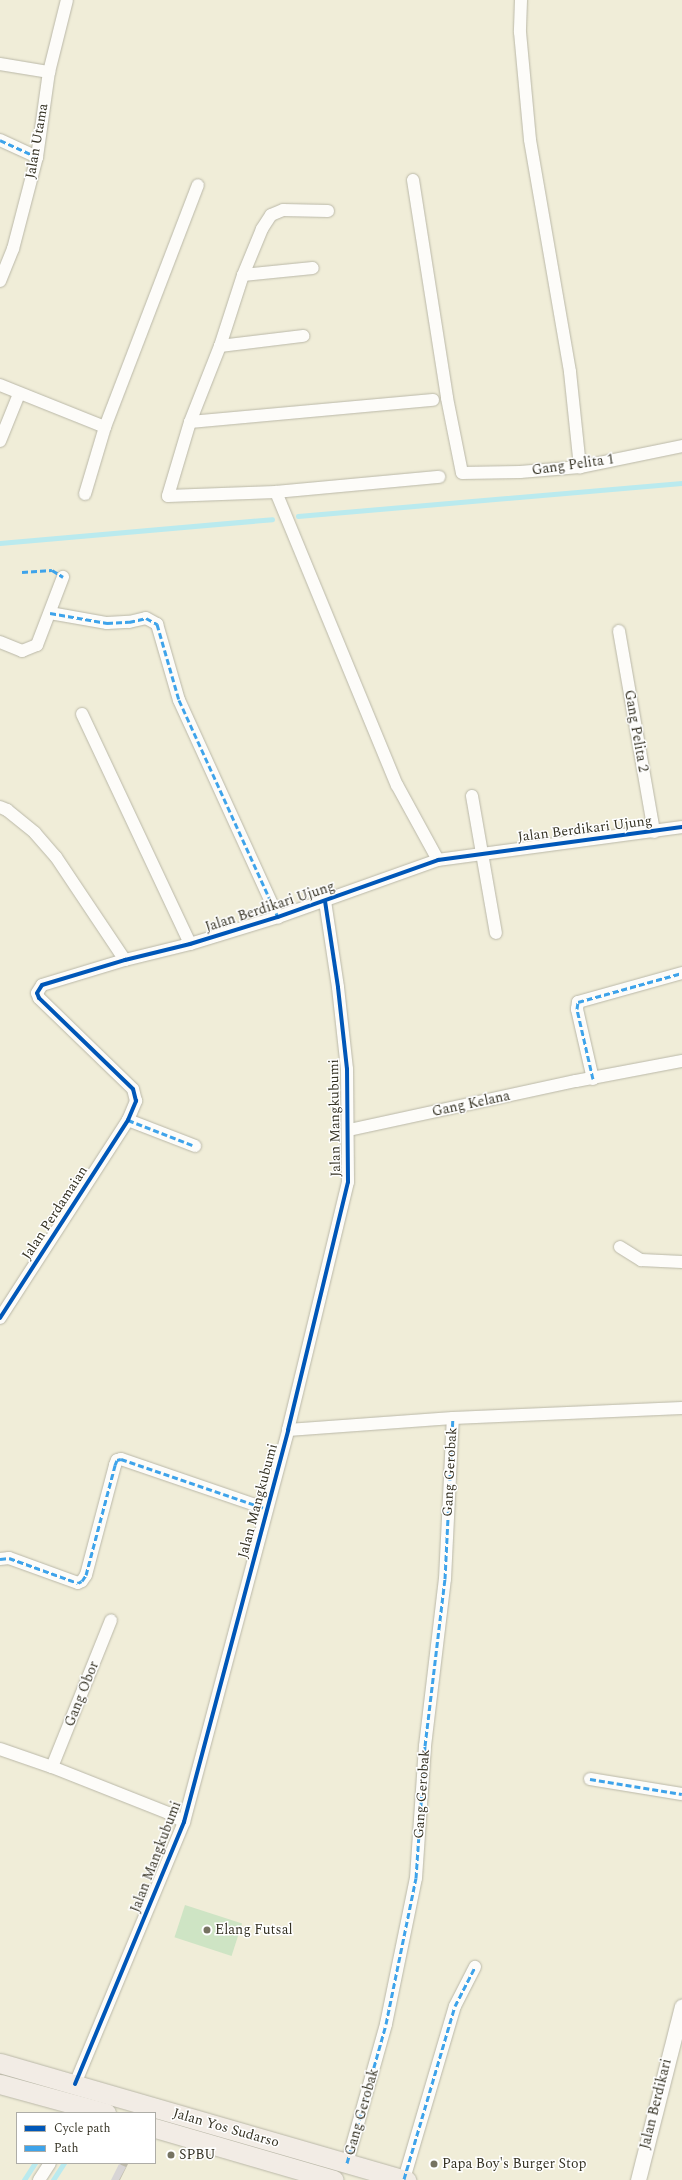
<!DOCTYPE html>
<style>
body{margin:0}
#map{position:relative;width:682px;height:2180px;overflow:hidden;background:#f0edd8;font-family:Spectral,serif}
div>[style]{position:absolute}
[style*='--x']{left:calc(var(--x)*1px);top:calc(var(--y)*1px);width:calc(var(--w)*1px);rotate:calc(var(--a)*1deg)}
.green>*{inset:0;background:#cee4c4;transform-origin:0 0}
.shadow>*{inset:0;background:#0003}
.stream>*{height:4.5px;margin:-2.25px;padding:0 2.25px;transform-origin:2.25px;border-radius:2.25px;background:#baeaee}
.building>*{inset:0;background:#d8d5d5}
.roads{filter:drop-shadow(0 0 1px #bab8a8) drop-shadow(0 0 1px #bab8a8)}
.minor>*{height:12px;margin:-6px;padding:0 6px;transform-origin:6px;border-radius:6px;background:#fdfcf9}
.tertiary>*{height:15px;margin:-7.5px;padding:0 7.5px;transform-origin:7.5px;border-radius:7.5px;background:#fdfcf9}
.primary>*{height:19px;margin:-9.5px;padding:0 9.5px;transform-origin:9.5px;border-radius:9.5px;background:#f2ece5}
.quiet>*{height:3px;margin-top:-1.5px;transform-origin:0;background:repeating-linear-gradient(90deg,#3ea3ea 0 6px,transparent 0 9px)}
.cycleway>*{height:4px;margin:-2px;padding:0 2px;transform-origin:2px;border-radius:2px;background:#0057b8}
.dots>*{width:11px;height:11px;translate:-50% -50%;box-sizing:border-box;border:2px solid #fff;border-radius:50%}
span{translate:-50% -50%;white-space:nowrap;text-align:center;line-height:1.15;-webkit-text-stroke:3px #fff;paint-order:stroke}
.street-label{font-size:14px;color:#353223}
.poi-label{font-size:14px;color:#353223}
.left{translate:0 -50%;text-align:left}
.legend{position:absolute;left:16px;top:2112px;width:140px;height:52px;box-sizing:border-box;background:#fff;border:1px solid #aeada7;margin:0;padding:5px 7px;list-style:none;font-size:12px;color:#353223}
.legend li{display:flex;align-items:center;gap:8px;height:20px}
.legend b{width:20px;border:1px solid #aeada7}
</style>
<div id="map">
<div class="green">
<div style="left:185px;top:1905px;width:60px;height:34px;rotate:18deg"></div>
</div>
<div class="shadow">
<div style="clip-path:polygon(121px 2163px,128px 2164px,120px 2180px,112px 2180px)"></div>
</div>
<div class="stream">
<div style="--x:298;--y:516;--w:385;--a:-4.9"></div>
<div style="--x:0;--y:543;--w:273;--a:-5"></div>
<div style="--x:24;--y:2180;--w:20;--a:-57"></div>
<div style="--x:53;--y:2180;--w:20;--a:-57"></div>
</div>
<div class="building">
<div style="clip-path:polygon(119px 2164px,126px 2167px,119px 2180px,111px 2180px)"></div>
</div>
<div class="roads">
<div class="minor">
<div style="--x:521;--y:0;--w:32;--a:92"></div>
<div style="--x:520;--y:32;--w:108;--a:84.7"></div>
<div style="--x:530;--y:140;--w:235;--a:80.2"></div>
<div style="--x:570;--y:372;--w:96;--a:84"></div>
<div style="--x:0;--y:64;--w:50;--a:9.3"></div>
<div style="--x:0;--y:140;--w:41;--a:24.7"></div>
<div style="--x:413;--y:180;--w:221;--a:81.1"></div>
<div style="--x:447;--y:398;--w:76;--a:78.7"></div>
<div style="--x:462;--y:473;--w:58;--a:-1"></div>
<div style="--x:520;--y:472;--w:60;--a:-4.8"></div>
<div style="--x:580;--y:467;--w:104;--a:-11.6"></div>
<div style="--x:328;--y:211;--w:45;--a:-178.7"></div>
<div style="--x:283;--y:210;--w:13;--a:157"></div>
<div style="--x:271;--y:215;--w:17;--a:123"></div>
<div style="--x:262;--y:229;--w:50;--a:112.4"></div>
<div style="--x:243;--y:275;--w:75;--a:107.9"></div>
<div style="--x:220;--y:346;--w:82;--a:111.5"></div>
<div style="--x:190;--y:422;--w:77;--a:106.6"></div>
<div style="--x:168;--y:496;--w:108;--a:-2.1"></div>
<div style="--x:276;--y:492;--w:164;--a:-5.3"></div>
<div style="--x:243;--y:275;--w:70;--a:-5.7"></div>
<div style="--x:0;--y:281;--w:35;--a:-68"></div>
<div style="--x:13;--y:249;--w:95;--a:-75.4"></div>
<div style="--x:37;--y:157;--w:86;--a:-82"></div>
<div style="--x:49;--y:72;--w:74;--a:-76"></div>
<div style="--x:220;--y:346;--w:84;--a:-6.9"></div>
<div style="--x:0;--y:385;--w:113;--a:21.8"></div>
<div style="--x:190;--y:422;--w:244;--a:-5.2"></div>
<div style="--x:0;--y:441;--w:51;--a:-68"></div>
<div style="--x:276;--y:492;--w:317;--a:67.6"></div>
<div style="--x:397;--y:785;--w:85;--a:61.3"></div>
<div style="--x:85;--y:494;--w:70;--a:-73.4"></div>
<div style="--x:105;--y:427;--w:259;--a:-69"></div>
<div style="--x:50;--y:613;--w:58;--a:10"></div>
<div style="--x:107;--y:623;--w:22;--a:-3"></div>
<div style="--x:129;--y:622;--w:17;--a:-13"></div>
<div style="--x:146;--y:618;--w:13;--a:29"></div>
<div style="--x:157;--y:624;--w:79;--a:73.9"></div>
<div style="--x:179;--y:700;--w:239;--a:65.5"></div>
<div style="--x:619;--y:631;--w:204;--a:80.1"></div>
<div style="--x:0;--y:642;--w:24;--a:22"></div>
<div style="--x:22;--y:651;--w:16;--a:-22"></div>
<div style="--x:37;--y:645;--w:73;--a:-69.1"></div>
<div style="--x:82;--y:714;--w:254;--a:64.8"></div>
<div style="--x:472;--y:796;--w:139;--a:80.1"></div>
<div style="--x:0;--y:807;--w:8;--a:23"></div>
<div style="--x:7;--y:810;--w:36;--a:39"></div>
<div style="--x:35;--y:833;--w:32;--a:49"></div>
<div style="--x:56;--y:857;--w:124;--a:56.2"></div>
<div style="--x:593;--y:1079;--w:72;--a:-102.9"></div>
<div style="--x:577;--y:1009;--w:7;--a:-82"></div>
<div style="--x:578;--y:1002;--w:108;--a:-15.6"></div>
<div style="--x:128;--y:1120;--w:72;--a:21.2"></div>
<div style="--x:349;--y:1130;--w:232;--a:-12.2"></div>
<div style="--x:576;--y:1081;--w:108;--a:-10.7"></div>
<div style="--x:620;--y:1247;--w:25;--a:32"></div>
<div style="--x:641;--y:1260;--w:41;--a:2.8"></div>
<div style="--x:0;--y:1318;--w:236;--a:-57.1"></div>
<div style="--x:128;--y:1120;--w:21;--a:-67"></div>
<div style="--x:136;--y:1101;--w:12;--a:-104"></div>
<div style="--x:133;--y:1089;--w:131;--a:-135.9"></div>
<div style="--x:39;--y:998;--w:5;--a:-112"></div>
<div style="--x:37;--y:993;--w:9;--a:-58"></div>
<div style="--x:42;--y:985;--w:87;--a:-16.8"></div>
<div style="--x:125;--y:960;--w:67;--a:-13.8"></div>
<div style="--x:190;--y:944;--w:92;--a:-17.1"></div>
<div style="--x:278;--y:917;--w:170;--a:-19.6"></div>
<div style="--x:438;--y:860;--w:246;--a:-7.7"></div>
<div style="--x:288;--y:1430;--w:165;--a:-4.2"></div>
<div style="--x:453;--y:1418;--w:229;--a:-2.5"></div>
<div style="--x:0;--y:1559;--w:9;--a:-6"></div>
<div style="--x:9;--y:1558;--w:73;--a:19.9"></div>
<div style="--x:78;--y:1583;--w:4;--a:-27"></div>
<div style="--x:82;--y:1581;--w:7;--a:-56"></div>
<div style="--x:86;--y:1575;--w:114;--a:-75.2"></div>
<div style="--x:115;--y:1465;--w:5;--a:-68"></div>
<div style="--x:117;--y:1460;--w:4;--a:-14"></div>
<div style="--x:121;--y:1459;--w:154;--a:18.9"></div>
<div style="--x:0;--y:1749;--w:55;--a:19.1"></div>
<div style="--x:52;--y:1767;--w:125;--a:21.6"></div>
<div style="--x:168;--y:1813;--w:18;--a:29"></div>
<div style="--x:52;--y:1767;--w:158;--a:-68.1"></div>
<div style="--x:590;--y:1779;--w:93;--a:9.3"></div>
<div style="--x:75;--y:2084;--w:284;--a:-67.4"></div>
<div style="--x:184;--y:1822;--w:406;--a:-75.1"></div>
<div style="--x:288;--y:1430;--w:255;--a:-76.4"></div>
<div style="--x:348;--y:1182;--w:113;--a:-90.5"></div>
<div style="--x:347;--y:1069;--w:82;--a:-96.3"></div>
<div style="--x:338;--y:987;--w:87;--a:-98.6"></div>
<div style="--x:347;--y:2163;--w:144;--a:-74.3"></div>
<div style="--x:386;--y:2024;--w:149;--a:-78.4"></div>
<div style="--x:416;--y:1878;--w:132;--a:-86.1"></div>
<div style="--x:425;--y:1746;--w:168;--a:-83.2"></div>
<div style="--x:445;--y:1579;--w:161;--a:-87.2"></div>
<div style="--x:404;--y:2179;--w:180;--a:-73.6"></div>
<div style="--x:455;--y:2006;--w:44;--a:-62.9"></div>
<div style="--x:39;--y:2180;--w:20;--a:-57"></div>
</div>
<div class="tertiary">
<div style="--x:638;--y:2180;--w:179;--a:-75.8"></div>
</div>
<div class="primary">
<div style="--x:0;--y:2063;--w:423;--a:16.1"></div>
<div style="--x:0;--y:2084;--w:110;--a:15.3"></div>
<div style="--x:155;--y:2128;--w:186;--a:16.2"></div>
</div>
</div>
<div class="quiet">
<div style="--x:0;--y:140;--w:41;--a:24.7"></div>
<div style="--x:22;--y:572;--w:30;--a:-4"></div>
<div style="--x:52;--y:570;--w:13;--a:32"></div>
<div style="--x:50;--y:613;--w:58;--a:10"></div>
<div style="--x:107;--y:623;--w:22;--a:-3"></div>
<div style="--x:129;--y:622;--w:17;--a:-13"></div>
<div style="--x:146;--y:618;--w:13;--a:29"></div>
<div style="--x:157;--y:624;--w:79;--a:73.9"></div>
<div style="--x:179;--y:700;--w:239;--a:65.5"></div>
<div style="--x:593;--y:1079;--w:72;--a:-102.9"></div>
<div style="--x:577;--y:1009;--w:7;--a:-82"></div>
<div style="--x:578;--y:1002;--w:108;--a:-15.6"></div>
<div style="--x:128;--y:1120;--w:72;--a:21.2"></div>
<div style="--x:0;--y:1559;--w:9;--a:-6"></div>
<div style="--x:9;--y:1558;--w:73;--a:19.9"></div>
<div style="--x:78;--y:1583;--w:4;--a:-27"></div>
<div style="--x:82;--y:1581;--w:7;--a:-56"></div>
<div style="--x:86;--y:1575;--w:114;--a:-75.2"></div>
<div style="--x:115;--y:1465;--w:5;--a:-68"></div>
<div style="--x:117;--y:1460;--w:4;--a:-14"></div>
<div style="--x:121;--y:1459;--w:154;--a:18.9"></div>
<div style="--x:590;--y:1779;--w:93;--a:9.3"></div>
<div style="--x:347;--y:2163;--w:144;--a:-74.3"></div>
<div style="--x:386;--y:2024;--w:149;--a:-78.4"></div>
<div style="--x:416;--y:1878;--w:132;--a:-86.1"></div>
<div style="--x:425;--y:1746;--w:168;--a:-83.2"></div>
<div style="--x:445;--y:1579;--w:161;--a:-87.2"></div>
<div style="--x:404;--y:2179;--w:180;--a:-73.6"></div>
<div style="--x:455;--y:2006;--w:44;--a:-62.9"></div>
</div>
<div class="cycleway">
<div style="--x:0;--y:1318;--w:236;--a:-57.1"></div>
<div style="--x:128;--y:1120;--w:21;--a:-67"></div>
<div style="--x:136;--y:1101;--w:12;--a:-104"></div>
<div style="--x:133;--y:1089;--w:131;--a:-135.9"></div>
<div style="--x:39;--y:998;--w:5;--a:-112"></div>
<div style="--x:37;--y:993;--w:9;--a:-58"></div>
<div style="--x:42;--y:985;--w:87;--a:-16.8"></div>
<div style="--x:125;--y:960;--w:67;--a:-13.8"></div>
<div style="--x:190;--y:944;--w:92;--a:-17.1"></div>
<div style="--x:278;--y:917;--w:170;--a:-19.6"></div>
<div style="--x:438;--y:860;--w:246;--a:-7.7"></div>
<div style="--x:75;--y:2084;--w:284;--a:-67.4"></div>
<div style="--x:184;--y:1822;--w:406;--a:-75.1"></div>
<div style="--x:288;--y:1430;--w:255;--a:-76.4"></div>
<div style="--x:348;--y:1182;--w:113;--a:-90.5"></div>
<div style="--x:347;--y:1069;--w:82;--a:-96.3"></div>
<div style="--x:338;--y:987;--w:87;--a:-98.6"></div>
</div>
<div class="dots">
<div style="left:207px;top:1930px;background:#767362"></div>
<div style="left:171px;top:2155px;background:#767362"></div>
<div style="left:434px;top:2164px;background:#767362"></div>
</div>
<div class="street-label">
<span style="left:37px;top:141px;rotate:-80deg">Jalan Utama</span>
<span style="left:573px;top:465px;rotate:-8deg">Gang Pelita 1</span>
<span style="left:636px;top:731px;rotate:80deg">Gang Pelita 2</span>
<span style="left:585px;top:829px;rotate:-7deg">Jalan Berdikari Ujung</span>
<span style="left:270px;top:907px;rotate:-18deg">Jalan Berdikari Ujung</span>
<span style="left:471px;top:1104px;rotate:-12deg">Gang Kelana</span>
<span style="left:335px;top:1118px;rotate:-91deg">Jalan Mangkubumi</span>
<span style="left:55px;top:1213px;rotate:-57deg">Jalan Perdamaian</span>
<span style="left:450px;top:1472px;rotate:-87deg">Gang Gerobak</span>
<span style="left:258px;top:1501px;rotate:-75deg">Jalan Mangkubumi</span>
<span style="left:82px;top:1694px;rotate:-68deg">Gang Obor</span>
<span style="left:422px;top:1794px;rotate:-86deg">Gang Gerobak</span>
<span style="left:156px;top:1857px;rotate:-69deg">Jalan Mangkubumi</span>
<span style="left:656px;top:2104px;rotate:-76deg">Jalan Berdikari</span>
<span style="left:362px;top:2112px;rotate:-74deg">Gang Gerobak</span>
<span style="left:226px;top:2128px;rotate:16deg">Jalan Yos Sudarso</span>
</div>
<div class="poi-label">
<span class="left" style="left:215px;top:1930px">Elang Futsal</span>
<span class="left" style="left:179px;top:2155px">SPBU</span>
<span class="left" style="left:442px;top:2164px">Papa Boy's Burger Stop</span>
</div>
<ul class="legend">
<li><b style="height:5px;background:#0057b8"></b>Cycle path</li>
<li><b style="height:5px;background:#3ea3ea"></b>Path</li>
</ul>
</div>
